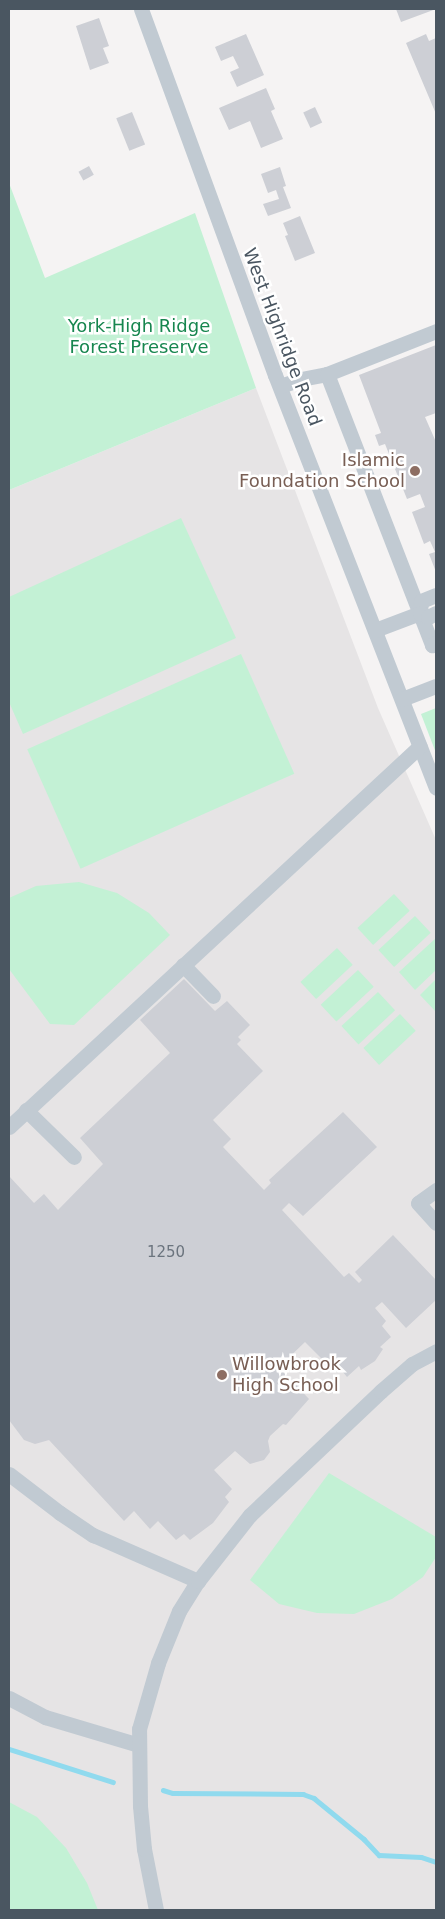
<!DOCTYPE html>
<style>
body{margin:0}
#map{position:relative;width:445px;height:1919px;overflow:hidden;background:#f5f3f3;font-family:"DejaVu Sans",sans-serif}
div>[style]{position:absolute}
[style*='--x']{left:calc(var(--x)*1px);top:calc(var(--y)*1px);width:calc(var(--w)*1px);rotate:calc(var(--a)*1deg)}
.education>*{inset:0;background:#e6e4e5}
.green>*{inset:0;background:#c3f1d5;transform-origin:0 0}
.stream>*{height:4.5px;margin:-2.25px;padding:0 2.25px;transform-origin:2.25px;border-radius:2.25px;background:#90daee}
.building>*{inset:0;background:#cdcfd5;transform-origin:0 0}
.minor>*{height:15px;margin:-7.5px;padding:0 7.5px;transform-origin:7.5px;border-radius:7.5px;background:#c1cad2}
.dots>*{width:14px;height:14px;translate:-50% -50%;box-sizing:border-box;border:2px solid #fff;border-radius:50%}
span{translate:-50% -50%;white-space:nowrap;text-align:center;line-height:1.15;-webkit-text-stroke:5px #fff;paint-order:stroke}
.number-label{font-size:15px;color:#6b747e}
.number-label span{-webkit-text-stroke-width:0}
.park-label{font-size:18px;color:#17864f}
.street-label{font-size:18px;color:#4a5661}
.education-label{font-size:18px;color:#785e54}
.right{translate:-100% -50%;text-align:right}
.left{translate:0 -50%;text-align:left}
.frame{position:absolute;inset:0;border:10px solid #4a5661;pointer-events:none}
</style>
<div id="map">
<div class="education">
<div style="clip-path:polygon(256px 388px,378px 708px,436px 840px,436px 1910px,9px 1910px,9px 490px)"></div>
</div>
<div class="green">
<div style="clip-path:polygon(9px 183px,45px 278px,195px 213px,256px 388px,9px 490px)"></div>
<div style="clip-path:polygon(181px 518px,236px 638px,23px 734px,9px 702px,9px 597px)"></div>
<div style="left:241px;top:654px;width:131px;height:234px;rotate:66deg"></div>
<div style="clip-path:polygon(436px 708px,436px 753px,421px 714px)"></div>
<div style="clip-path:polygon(79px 882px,117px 893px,149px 913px,170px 935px,74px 1025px,50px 1024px,9px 969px,9px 898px,36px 886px)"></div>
<div style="left:394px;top:894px;width:23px;height:50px;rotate:47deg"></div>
<div style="left:415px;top:916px;width:23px;height:50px;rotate:47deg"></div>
<div style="clip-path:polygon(436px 938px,436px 970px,415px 990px,399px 972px)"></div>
<div style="left:337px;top:948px;width:23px;height:50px;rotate:47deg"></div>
<div style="left:358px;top:970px;width:23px;height:51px;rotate:47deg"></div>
<div style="clip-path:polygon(436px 979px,436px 1012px,420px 995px)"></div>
<div style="left:378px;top:992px;width:25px;height:50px;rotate:47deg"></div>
<div style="left:400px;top:1014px;width:23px;height:50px;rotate:47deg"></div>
<div style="clip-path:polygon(329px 1473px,436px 1537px,436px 1557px,423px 1577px,392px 1599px,354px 1614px,317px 1613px,279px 1604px,250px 1580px)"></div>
<div style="clip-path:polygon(9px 1802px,37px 1817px,66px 1848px,87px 1883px,98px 1910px,9px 1910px)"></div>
</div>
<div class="stream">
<div style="--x:9;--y:1749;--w:109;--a:17.6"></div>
<div style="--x:163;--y:1790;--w:10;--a:17"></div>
<div style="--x:173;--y:1793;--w:130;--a:0.4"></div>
<div style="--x:303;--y:1794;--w:12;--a:20"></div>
<div style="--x:314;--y:1798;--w:65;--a:39.4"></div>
<div style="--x:364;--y:1839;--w:22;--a:47"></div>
<div style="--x:379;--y:1855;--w:42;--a:2.7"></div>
<div style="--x:421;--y:1857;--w:16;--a:18"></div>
</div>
<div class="building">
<div style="clip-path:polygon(396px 9px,436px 9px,401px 22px)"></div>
<div style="clip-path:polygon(99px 18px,109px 46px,103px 48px,109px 63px,90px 70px,76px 26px)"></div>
<div style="clip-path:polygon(246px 34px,264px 75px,237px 87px,230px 72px,239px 68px,233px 56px,221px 61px,215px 47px)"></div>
<div style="clip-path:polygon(426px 34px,429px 41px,436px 38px,436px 114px,406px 43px)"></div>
<div style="clip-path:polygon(266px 88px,275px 109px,271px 111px,283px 139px,261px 148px,250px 121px,229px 130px,219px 108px)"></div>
<div style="left:315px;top:107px;width:17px;height:13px;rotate:65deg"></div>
<div style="left:132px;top:112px;width:35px;height:17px;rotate:68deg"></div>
<div style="left:89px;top:166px;width:10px;height:12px;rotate:61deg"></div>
<div style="clip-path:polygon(280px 167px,286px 186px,283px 187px,291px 208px,268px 216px,263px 204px,279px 199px,276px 190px,268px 193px,261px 174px)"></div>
<div style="clip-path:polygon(300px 216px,315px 253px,295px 261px,285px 236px,288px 235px,283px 223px)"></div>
<div style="clip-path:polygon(436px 345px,436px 413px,425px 417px,436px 442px,436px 572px,429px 554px,435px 552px,430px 541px,424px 544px,412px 512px,425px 507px,420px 494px,407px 499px,385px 444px,379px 446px,375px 435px,381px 433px,359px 375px)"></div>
<div style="clip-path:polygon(184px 979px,215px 1011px,227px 1001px,250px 1025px,238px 1037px,241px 1040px,237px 1044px,263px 1071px,213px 1120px,231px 1139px,223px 1147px,264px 1190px,271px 1183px,269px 1180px,343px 1112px,377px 1147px,303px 1216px,289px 1203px,282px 1210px,344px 1277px,349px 1273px,359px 1283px,362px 1280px,355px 1272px,393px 1235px,436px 1280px,436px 1300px,406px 1328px,382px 1302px,375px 1308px,386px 1321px,382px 1326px,391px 1337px,380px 1347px,383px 1349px,375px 1361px,361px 1370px,359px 1366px,347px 1377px,338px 1366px,333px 1370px,305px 1342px,279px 1367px,309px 1399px,286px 1425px,283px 1424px,270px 1436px,268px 1441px,270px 1452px,264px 1460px,250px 1464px,235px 1451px,214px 1470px,232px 1489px,225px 1497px,229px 1502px,213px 1523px,190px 1540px,184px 1534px,176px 1540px,158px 1521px,150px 1529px,134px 1511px,124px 1521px,49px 1440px,35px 1444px,24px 1440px,9px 1420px,9px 1176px,34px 1203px,44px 1194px,58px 1210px,103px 1164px,80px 1138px,170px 1053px,140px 1020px)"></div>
</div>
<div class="minor">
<div style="--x:141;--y:9;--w:390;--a:69.9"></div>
<div style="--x:275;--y:375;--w:443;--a:68.7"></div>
<div style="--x:327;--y:374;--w:291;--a:68.8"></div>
<div style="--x:432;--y:645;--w:4;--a:-27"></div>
<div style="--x:280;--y:386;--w:22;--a:-18"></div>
<div style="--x:301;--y:379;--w:26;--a:-11"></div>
<div style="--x:327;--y:374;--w:117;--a:-21.5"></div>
<div style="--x:420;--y:613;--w:12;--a:-85"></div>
<div style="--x:421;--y:601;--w:16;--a:-22"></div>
<div style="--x:375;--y:630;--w:48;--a:-20.7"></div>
<div style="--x:420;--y:613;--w:9;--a:27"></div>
<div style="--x:428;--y:617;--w:9;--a:-27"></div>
<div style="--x:402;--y:699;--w:36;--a:-21"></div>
<div style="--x:183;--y:965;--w:43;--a:45.9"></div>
<div style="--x:26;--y:1110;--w:67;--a:44.4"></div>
<div style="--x:9;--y:1127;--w:560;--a:-42.83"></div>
<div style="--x:436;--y:1190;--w:22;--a:144"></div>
<div style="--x:418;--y:1203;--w:27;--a:48"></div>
<div style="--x:9;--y:1474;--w:64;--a:37.4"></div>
<div style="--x:60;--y:1513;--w:40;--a:34"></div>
<div style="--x:93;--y:1535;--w:115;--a:23.7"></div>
<div style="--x:9;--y:1698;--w:41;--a:27.8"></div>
<div style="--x:45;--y:1717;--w:98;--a:16.6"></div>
<div style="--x:156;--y:1910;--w:62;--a:-101.1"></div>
<div style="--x:144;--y:1849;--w:43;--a:-95.3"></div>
<div style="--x:140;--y:1806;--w:77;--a:-90.7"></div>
<div style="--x:139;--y:1729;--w:69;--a:-73.9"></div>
<div style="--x:158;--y:1663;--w:56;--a:-68"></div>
<div style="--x:179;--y:1611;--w:36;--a:-58"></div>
<div style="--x:198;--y:1581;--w:84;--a:-51.8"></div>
<div style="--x:250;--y:1515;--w:180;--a:-43.4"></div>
<div style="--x:381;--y:1391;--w:41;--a:-41.1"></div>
<div style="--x:412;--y:1364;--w:27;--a:-28"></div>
</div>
<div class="dots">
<div style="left:415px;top:471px;background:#8d6e63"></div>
<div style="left:222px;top:1375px;background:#8d6e63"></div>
</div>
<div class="number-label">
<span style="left:166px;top:1253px">1250</span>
</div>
<div class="park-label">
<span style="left:139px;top:337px">York-High Ridge<br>Forest Preserve</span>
</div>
<div class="street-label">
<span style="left:282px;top:337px;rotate:69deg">West Highridge Road</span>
</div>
<div class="education-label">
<span class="right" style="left:405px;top:471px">Islamic<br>Foundation School</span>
<span class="left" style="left:232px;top:1375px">Willowbrook<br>High School</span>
</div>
<div class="frame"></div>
</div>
